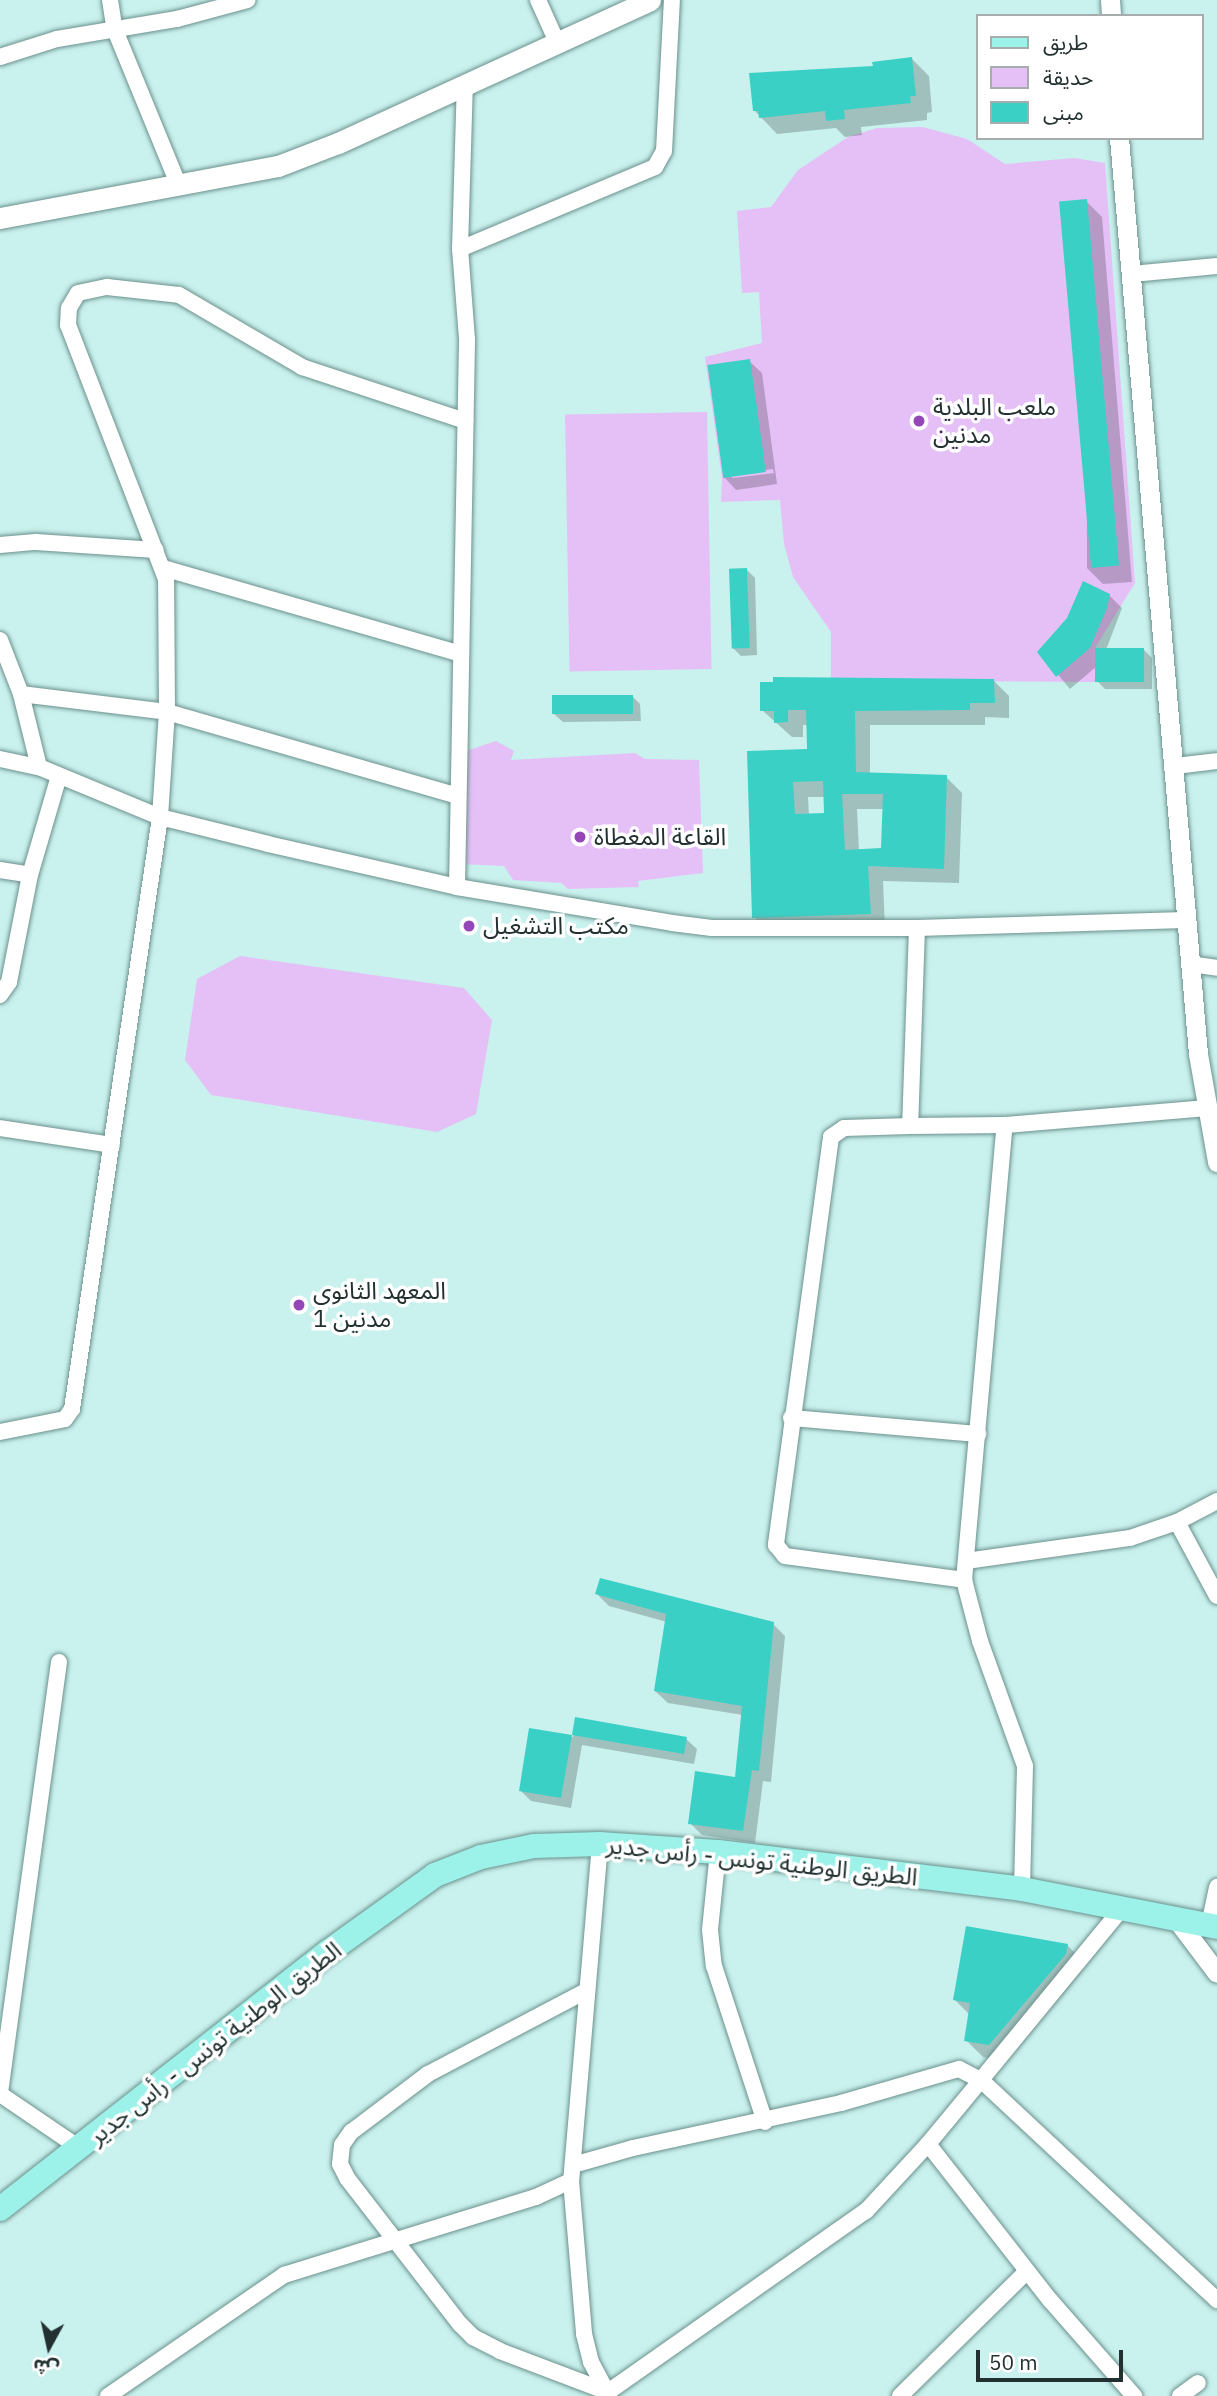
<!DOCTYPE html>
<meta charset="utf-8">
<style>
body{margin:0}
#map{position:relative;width:1217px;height:2396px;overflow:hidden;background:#c9f1ed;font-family:"IBM Plex Sans","Noto Sans Arabic",sans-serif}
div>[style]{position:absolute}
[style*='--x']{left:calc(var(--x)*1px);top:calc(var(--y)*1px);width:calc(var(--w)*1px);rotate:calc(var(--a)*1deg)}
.green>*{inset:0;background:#e5c0f7;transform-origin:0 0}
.shadow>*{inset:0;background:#0003}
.building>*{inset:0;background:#3bd0c5;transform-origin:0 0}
.roads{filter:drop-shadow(0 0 2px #6c918d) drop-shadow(0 0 2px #6c918d)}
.minor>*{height:16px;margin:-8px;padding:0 8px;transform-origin:8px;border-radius:8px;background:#fff}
.tertiary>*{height:19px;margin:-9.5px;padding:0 9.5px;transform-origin:9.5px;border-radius:9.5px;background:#fff}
.secondary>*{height:21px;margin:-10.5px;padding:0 10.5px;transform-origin:10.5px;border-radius:10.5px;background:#fff}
.primary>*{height:24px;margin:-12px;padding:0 12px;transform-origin:12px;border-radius:12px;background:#9cf1e9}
.dots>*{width:19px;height:19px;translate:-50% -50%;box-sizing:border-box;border:4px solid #fff;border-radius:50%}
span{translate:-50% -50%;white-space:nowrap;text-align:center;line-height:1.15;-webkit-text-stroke:7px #fff;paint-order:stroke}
.poi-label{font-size:24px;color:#223130}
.left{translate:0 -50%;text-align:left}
.street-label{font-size:24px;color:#223130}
.legend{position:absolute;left:976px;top:14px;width:228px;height:126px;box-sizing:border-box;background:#fff;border:2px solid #a7adac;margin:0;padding:9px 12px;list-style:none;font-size:21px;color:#223130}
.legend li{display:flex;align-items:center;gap:14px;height:35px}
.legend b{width:35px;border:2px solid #a7adac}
.north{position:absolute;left:14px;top:2312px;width:70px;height:70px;-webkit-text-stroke:5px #fff;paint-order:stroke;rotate:188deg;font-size:19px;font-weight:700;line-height:28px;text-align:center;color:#223130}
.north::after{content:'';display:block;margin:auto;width:24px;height:32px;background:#223130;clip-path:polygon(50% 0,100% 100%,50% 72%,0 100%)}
.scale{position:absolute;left:976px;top:2350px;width:147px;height:32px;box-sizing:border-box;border:4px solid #223130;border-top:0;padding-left:9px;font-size:21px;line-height:24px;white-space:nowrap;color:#223130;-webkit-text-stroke:5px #fff;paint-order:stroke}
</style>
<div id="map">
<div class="green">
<div style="clip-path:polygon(923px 127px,967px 139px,1005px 164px,1075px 158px,1105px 163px,1135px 583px,1095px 648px,1095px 682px,831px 680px,831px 632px,793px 577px,784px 544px,780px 500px,721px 502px,722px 478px,705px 357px,762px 343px,759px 292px,742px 293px,737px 211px,771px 207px,798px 170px,848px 137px,877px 128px)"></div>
<div style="left:707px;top:412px;width:257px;height:142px;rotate:89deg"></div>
<div style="clip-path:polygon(496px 741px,514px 751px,511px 760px,635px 753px,645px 759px,699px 760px,703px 873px,638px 881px,639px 887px,568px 889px,561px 883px,513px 880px,504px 866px,461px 864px,466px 751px)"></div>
<div style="clip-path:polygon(240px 956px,464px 988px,492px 1020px,476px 1114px,437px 1132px,211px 1095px,185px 1060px,197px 979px)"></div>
</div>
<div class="shadow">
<div style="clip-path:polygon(912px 59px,929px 76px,932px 112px,927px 113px,927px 120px,861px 127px,862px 135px,845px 137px,836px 128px,777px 134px,755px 111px)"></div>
<div style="clip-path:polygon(1086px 201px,1102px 217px,1132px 582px,1103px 584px,1087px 568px)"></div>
<div style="clip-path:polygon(evenodd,749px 361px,762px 373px,777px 484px,736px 490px,724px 477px,749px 361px,773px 469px,774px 473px,732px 478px,732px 475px,773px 469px)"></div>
<div style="clip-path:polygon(747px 570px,755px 578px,757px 655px,741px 656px,733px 648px)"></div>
<div style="clip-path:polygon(1109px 595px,1122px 608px,1106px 650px,1144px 650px,1152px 658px,1152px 689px,1105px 689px,1097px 681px,1097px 666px,1070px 689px,1039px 652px)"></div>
<div style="clip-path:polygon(evenodd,994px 681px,1009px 696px,1009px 718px,985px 717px,985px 725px,870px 725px,870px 775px,946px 777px,962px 793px,959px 883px,883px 881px,885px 929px,769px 932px,754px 917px,749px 753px,808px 751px,808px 725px,803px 725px,803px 737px,792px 737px,762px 710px,994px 681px,808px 797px,825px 797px,825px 815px,809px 816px,808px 797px,994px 681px,857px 809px,884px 809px,883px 850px,859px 851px,857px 809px)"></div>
<div style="clip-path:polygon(632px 696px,640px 704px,641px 721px,563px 722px,554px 714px)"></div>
<div style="clip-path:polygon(597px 1594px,773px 1624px,785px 1636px,771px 1782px,763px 1781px,755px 1843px,702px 1835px,690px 1823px,737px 1779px,743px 1715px,668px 1703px,655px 1691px,667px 1622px,609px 1606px)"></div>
<div style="clip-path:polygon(576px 1719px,686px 1739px,697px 1749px,694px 1764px,582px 1745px,571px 1808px,531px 1801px,520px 1790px,531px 1730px,573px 1737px)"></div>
<div style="clip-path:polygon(1067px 1945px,1084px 1962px,1082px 1971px,1006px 2062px,983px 2057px,966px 2040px,970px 2015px,955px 2000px)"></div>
</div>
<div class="building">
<div style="clip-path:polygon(912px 57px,916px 96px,910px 96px,911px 103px,844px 110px,845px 119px,826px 121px,825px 111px,759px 118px,758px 111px,753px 111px,749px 73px,873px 66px,872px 62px)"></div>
<div style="left:1087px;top:199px;width:368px;height:28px;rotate:85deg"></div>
<div style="left:750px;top:359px;width:114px;height:43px;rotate:82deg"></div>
<div style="left:747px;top:568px;width:80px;height:18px;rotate:88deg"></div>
<div style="clip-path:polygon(1083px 581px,1110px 594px,1107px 608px,1090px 648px,1056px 677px,1037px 652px,1067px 618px)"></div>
<div style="left:1095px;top:648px;width:49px;height:34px"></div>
<div style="clip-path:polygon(evenodd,773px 677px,994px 679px,995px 703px,970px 703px,970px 710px,855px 711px,856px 772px,947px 775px,944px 869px,868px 866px,871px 914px,752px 918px,747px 751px,807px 749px,806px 710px,788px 710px,788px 722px,774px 723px,774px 711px,760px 711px,760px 682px,773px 682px,773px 677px,823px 781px,824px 813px,795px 814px,793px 782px,823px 781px,773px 677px,842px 794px,883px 794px,881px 848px,845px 850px,842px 794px)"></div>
<div style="left:633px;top:695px;width:19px;height:81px;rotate:90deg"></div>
<div style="clip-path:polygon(600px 1578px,774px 1622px,759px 1771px,752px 1770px,743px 1831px,688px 1824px,695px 1771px,735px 1777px,742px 1706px,654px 1691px,666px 1614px,595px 1594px)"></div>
<div style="clip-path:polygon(575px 1717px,687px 1737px,684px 1754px,572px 1735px,561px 1798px,519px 1791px,529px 1728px,572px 1735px)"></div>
<div style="clip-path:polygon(966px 1926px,1068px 1944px,1066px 1954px,989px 2045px,964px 2041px,970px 2003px,953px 2000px)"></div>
</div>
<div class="roads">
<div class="minor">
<div style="--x:110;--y:0;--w:30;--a:81"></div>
<div style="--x:115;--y:30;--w:169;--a:67.7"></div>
<div style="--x:538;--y:0;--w:46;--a:65.7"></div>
<div style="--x:0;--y:57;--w:60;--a:-17.5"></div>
<div style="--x:57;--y:39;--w:122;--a:-9.5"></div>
<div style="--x:177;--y:19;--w:73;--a:-15"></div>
<div style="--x:460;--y:249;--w:212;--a:-22.8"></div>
<div style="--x:655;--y:167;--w:18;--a:-61"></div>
<div style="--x:664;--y:151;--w:151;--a:-87"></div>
<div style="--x:1132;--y:274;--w:85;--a:-5.4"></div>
<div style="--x:0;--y:545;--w:36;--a:-5"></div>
<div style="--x:36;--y:542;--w:120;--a:3.8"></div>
<div style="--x:163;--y:568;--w:310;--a:16.1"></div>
<div style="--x:0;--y:640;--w:58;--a:68.7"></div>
<div style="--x:21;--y:694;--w:75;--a:76.1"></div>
<div style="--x:21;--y:694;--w:147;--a:7"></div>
<div style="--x:167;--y:712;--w:303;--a:16.1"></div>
<div style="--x:0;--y:759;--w:40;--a:12"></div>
<div style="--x:39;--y:767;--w:131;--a:22.5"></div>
<div style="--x:160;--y:817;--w:111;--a:14"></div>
<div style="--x:268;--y:844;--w:194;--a:12.8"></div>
<div style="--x:457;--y:887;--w:218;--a:9.5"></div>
<div style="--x:672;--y:923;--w:40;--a:7.1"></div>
<div style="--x:712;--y:928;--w:205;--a:0"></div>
<div style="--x:917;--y:928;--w:268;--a:-1.7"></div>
<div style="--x:1175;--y:766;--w:42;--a:-6.8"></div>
<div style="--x:0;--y:870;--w:30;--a:9"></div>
<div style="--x:457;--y:887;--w:548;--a:-88.95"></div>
<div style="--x:467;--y:339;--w:90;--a:-94.4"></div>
<div style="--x:460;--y:249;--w:164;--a:-88.3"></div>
<div style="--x:917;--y:928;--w:198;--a:92"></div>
<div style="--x:910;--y:1126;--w:95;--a:-0.6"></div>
<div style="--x:1190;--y:964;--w:27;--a:8"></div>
<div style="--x:0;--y:995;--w:16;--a:-55"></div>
<div style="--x:9;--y:982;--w:109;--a:-78.9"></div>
<div style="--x:30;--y:875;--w:103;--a:-73.7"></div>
<div style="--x:910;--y:1126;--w:66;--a:178.3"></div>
<div style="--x:844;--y:1128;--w:16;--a:145"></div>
<div style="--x:831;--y:1137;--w:412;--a:97.7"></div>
<div style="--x:776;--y:1545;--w:14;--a:51"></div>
<div style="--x:785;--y:1556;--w:181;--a:7.6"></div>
<div style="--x:0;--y:1128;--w:113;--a:8.6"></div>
<div style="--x:791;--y:1418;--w:188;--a:4.9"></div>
<div style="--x:0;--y:1432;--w:66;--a:-11.3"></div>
<div style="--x:65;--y:1419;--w:12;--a:-55"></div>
<div style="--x:72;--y:1409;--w:599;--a:-81.54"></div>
<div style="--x:160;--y:817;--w:105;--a:-86.2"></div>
<div style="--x:167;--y:712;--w:133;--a:-90.4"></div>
<div style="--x:166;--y:579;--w:272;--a:-111.1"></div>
<div style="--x:68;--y:325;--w:17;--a:-87"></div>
<div style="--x:69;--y:308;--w:17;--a:-59"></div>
<div style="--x:78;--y:293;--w:30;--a:-12"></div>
<div style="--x:107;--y:287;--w:72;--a:6.3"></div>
<div style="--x:179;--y:295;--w:143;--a:30.3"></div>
<div style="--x:302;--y:367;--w:172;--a:18.3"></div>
<div style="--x:1177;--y:1522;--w:84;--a:61.6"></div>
<div style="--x:966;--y:1561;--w:166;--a:-8"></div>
<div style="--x:1130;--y:1538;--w:50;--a:-18.8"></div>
<div style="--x:1177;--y:1522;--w:45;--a:-27.7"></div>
<div style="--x:59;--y:1662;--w:436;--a:97.8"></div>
<div style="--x:0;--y:2094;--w:98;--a:34.2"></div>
<div style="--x:600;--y:1844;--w:338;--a:94.9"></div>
<div style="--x:571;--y:2181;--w:154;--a:85.1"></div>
<div style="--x:584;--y:2334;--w:29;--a:76"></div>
<div style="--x:591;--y:2362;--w:38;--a:62"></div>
<div style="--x:718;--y:1852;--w:78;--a:95.9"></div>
<div style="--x:710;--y:1930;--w:36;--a:84"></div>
<div style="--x:714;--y:1966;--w:164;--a:71.9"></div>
<div style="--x:1022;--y:1889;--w:123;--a:-88.6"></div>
<div style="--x:1025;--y:1766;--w:133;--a:-109.8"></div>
<div style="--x:980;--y:1641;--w:63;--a:-104.7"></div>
<div style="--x:964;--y:1580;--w:457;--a:-84.9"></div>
<div style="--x:1005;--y:1125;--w:204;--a:-4.8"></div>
<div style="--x:1123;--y:1907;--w:224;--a:129.4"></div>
<div style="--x:981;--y:2080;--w:323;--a:43"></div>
<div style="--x:1209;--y:1925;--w:39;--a:-78"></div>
<div style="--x:586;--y:1991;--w:178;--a:152.3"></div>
<div style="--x:428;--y:2074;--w:96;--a:143"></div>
<div style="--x:351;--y:2132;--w:16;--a:125"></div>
<div style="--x:342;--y:2145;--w:19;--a:96"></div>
<div style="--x:340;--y:2164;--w:16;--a:63"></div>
<div style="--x:347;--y:2178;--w:185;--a:52.3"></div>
<div style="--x:460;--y:2324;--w:18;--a:45"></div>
<div style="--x:473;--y:2337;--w:30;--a:27"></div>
<div style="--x:500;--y:2351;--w:116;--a:20.8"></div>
<div style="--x:608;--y:2392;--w:315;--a:-35.1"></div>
<div style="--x:866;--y:2211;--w:91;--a:-47.2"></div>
<div style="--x:573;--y:2165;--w:62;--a:-15.8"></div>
<div style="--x:633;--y:2148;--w:213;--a:-12.2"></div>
<div style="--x:841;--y:2103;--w:123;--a:-16.1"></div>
<div style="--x:959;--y:2069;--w:25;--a:27"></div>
<div style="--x:981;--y:2080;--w:83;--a:129.6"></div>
<div style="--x:928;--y:2144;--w:198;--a:52"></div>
<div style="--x:1050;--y:2300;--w:128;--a:48.8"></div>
<div style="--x:108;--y:2396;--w:214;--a:-34.5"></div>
<div style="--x:284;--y:2275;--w:264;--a:-17.2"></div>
<div style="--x:536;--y:2197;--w:38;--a:-25"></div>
<div style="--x:900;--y:2396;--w:178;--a:-44.5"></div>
<div style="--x:1180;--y:2396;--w:22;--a:-36"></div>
</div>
<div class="tertiary">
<div style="--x:1110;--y:0;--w:16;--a:86"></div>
<div style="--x:1119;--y:138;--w:919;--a:85.07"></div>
<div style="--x:1198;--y:1054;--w:110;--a:80"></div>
<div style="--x:1174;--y:1916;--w:71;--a:53"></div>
</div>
<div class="secondary">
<div style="--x:0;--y:218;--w:283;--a:-10.6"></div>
<div style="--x:278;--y:166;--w:64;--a:-21"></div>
<div style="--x:338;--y:143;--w:343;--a:-24.6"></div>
</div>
<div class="primary">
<div style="--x:0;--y:2209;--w:417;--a:-38.1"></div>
<div style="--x:328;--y:1952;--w:132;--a:-35.7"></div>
<div style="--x:435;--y:1875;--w:49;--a:-21.4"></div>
<div style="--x:481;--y:1857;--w:54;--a:-11.7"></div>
<div style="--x:534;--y:1846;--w:66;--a:-1.7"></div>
<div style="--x:600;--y:1844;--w:118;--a:3.9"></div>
<div style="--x:718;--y:1852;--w:306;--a:6.9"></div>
<div style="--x:1022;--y:1889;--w:199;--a:11"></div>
</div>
</div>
<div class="dots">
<div style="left:919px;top:421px;background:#9547b7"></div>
<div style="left:580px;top:837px;background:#9547b7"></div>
<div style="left:469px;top:926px;background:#9547b7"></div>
<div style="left:299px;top:1305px;background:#9547b7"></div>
</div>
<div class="poi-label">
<span class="left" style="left:933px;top:421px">ملعب البلدية<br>مدنين</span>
<span class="left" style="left:594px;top:837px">القاعة المغطاة</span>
<span class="left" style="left:483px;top:926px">مكتب التشغيل</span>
<span class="left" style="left:313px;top:1305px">المعهد الثانوي<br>مدنين 1</span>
</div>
<div class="street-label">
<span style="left:762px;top:1861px;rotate:6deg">الطريق الوطنية تونس - رأس جدير</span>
<span style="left:215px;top:2043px;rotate:-38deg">الطريق الوطنية تونس - رأس جدير</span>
</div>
<ul class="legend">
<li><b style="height:9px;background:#9cf1e9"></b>طريق</li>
<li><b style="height:19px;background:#e5c0f7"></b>حديقة</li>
<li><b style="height:19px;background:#3bd0c5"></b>مبنى</li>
</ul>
<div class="north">ش</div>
<div class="scale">50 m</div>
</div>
